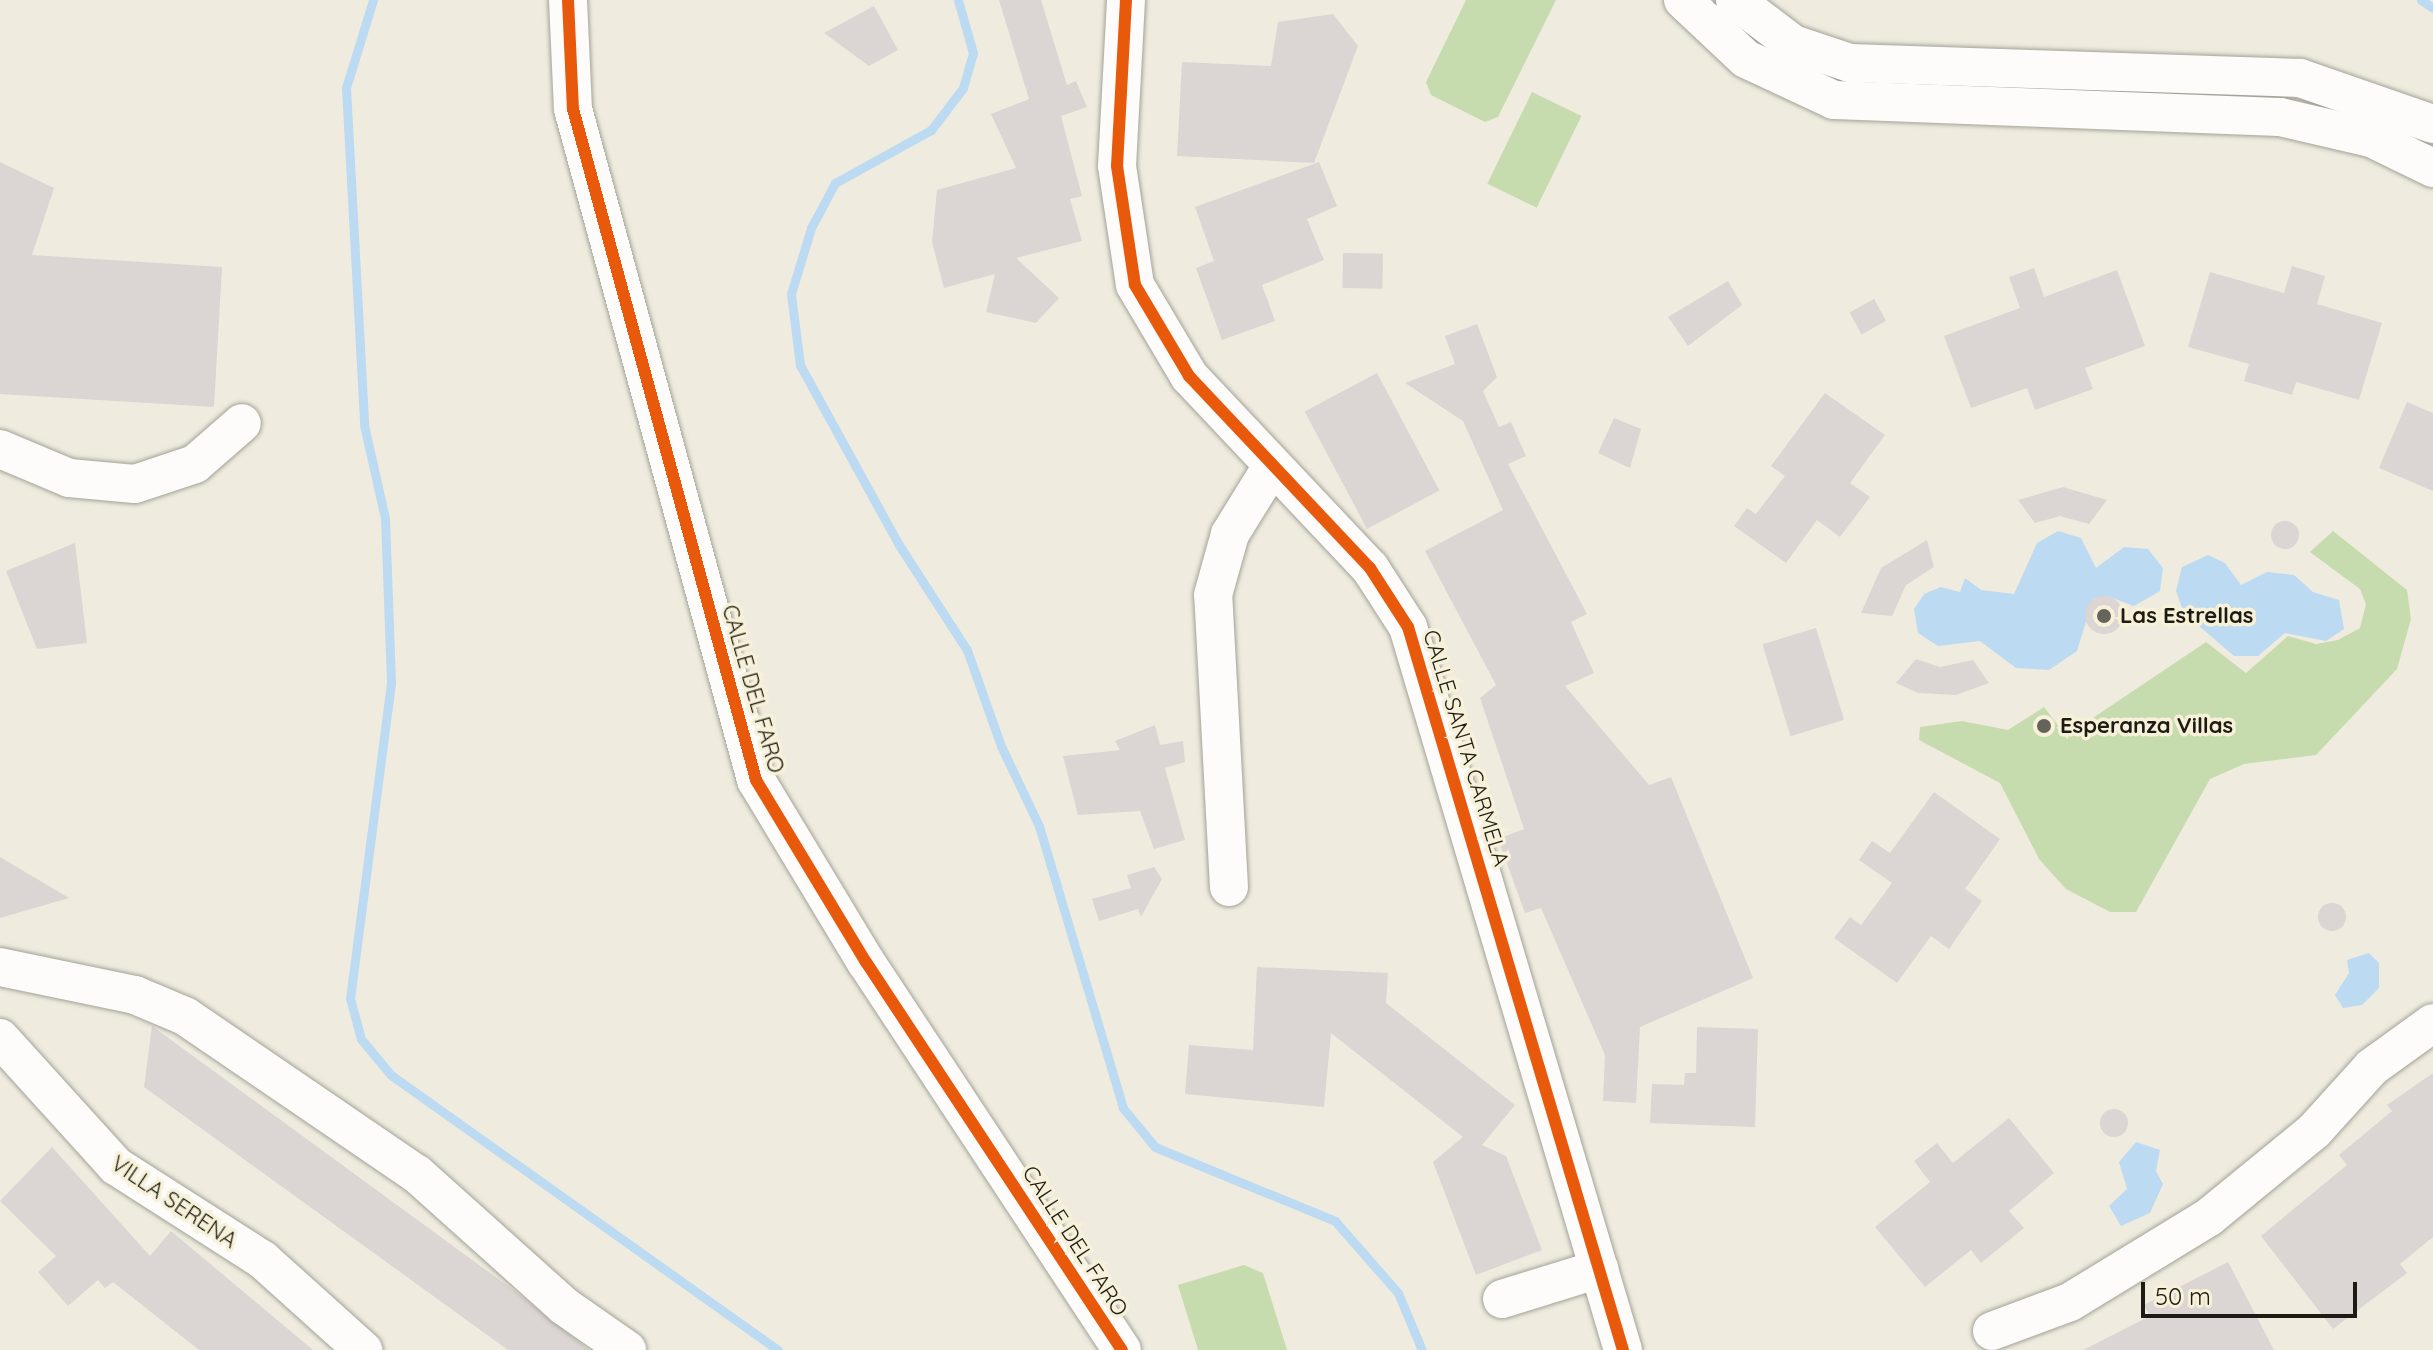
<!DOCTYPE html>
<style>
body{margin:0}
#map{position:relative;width:2433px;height:1350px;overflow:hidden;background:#efecdf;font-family:Quicksand,sans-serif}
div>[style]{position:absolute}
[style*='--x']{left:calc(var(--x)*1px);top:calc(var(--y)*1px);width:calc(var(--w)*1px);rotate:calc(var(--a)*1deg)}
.green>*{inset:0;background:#c6dbae;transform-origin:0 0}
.water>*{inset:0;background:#bcdaf1}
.stream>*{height:9px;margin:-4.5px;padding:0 4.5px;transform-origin:4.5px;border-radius:4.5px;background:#bcdaf1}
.building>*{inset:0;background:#dbd5d3;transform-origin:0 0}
.round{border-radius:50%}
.roads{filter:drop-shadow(0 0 2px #a4a298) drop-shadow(0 0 2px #a4a298)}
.minor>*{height:38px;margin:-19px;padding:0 19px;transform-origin:19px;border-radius:19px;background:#fdfcfa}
.cycleway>*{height:12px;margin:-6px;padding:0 6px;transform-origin:6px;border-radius:6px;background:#e8590c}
.dots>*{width:22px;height:22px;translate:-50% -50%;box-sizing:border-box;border:4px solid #f6f1d8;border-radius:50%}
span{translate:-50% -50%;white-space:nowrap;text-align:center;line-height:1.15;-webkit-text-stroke:7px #f6f1d8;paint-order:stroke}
.poi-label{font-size:22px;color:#1d1b13;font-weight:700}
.left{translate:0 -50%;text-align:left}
.street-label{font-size:22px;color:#1d1b13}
.scale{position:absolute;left:2141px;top:1282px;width:216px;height:36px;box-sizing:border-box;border:4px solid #1d1b13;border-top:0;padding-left:10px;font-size:24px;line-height:28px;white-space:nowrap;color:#1d1b13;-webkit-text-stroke:6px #f6f1d8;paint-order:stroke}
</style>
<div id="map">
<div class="green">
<div style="clip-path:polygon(1466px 0,1556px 0,1498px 117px,1485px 122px,1431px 95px,1426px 82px)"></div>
<div style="left:1532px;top:92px;width:55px;height:102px;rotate:26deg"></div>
<div style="clip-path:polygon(2333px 531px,2407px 590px,2411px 619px,2397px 669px,2316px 755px,2244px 764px,2210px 779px,2136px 912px,2110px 912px,2066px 889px,2039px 859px,2000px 783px,1919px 740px,1920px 727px,1962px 721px,2008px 730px,2044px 707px,2066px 736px,2206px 642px,2246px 673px,2288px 636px,2316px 644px,2338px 640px,2360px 628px,2366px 604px,2360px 589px,2310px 552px)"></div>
<div style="clip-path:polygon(1244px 1265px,1263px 1273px,1287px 1350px,1198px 1350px,1178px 1285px)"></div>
</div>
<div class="water">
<div style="clip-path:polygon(2058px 531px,2081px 538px,2096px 568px,2124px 547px,2148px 549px,2163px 568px,2160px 591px,2134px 606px,2107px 596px,2093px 599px,2077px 651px,2049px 670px,2016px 668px,1980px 641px,1938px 646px,1918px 633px,1914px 609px,1924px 594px,1941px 587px,1960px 592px,1965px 578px,1981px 590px,2014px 594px,2037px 543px)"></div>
<div style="clip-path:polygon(2208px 555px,2225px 563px,2241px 585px,2267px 572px,2294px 575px,2313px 592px,2339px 600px,2344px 629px,2326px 641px,2285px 633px,2258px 656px,2234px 656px,2184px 613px,2176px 591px,2182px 567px)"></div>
<div style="clip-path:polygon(2369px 953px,2379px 963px,2379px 988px,2362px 1005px,2343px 1008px,2335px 995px,2349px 973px,2347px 960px)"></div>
<div style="clip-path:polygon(2136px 1142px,2160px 1150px,2156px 1171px,2163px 1184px,2150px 1213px,2121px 1226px,2109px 1206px,2127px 1189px,2119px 1162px)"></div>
</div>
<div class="stream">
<div style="--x:373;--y:0;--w:92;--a:107.1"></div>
<div style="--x:346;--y:88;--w:337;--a:86.9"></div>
<div style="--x:364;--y:425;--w:95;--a:77.3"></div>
<div style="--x:385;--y:518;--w:165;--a:87.9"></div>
<div style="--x:391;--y:683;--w:318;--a:97.4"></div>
<div style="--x:350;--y:998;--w:42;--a:75"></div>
<div style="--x:361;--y:1039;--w:47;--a:50.2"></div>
<div style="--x:391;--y:1075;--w:475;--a:35.4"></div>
<div style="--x:958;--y:0;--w:55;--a:74.2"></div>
<div style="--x:973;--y:53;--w:36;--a:106"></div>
<div style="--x:963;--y:88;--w:53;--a:127.3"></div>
<div style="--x:931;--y:130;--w:110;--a:151.1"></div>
<div style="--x:835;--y:183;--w:51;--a:118.1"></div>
<div style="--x:811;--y:228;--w:69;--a:106.9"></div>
<div style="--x:791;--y:294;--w:72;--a:82.8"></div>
<div style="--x:800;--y:365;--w:205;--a:61.2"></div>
<div style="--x:899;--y:545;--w:125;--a:57.1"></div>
<div style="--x:967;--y:650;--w:102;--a:70.5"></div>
<div style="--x:1001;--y:746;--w:89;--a:64.6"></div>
<div style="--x:1039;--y:826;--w:294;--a:73.4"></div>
<div style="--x:1123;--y:1108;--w:50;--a:50.6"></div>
<div style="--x:1155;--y:1147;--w:195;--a:22.3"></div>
<div style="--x:1335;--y:1221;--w:96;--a:48.8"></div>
<div style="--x:1398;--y:1293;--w:62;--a:67.2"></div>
<div style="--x:2421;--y:0;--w:14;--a:34"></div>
</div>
<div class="building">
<div style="clip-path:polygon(999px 0,1041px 0,1067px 85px,1076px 81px,1087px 107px,1061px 116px,1082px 196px,1070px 199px,1082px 241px,1016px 258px,1059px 298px,1036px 323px,986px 312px,995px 274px,944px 288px,932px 242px,937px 190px,1016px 168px,991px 114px,1029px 99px)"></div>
<div style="clip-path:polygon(874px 6px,898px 50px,869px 66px,824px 33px)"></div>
<div style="clip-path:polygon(1333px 14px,1358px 46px,1314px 163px,1177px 156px,1182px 62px,1271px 66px,1278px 22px)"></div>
<div style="clip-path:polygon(0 162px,54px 188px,32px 255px,222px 267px,214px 407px,0 394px)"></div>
<div style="clip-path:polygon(1319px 162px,1337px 206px,1307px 219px,1324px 260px,1262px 285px,1275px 321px,1222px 340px,1196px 268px,1214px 261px,1195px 207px)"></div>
<div style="left:1343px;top:253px;width:40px;height:35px;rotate:1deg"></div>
<div style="clip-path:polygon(2292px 266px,2325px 276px,2317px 304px,2382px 323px,2359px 400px,2296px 382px,2292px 395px,2244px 381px,2249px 364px,2188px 347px,2210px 272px,2284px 293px)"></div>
<div style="clip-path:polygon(2034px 268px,2044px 297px,2117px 270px,2145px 346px,2085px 368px,2093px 389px,2035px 410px,2027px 388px,1971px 408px,1944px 336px,2020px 308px,2009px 277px)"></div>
<div style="clip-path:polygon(1728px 281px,1742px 305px,1688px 346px,1668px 317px)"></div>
<div style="left:1874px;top:299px;width:25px;height:28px;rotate:61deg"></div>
<div style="clip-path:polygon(1477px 324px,1497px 377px,1483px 391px,1499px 427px,1511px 422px,1526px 456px,1508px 464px,1587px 614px,1571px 622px,1594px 673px,1565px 686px,1649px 785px,1671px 777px,1753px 978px,1640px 1027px,1636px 1103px,1603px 1101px,1605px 1055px,1541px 908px,1525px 913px,1498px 839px,1524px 829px,1480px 698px,1496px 685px,1425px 551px,1503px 510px,1463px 421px,1405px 383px,1455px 364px,1445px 336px)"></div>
<div style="left:1377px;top:373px;width:133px;height:82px;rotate:62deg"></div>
<div style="clip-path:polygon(1825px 393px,1885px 435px,1850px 483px,1870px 497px,1840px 537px,1817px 520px,1786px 563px,1734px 526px,1747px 508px,1756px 514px,1785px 476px,1771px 466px)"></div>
<div style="clip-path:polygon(2407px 402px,2433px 413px,2433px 491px,2379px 468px)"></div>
<div style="clip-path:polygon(1614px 418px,1641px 429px,1630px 468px,1598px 453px)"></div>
<div style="clip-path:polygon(2063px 487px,2107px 500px,2089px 524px,2060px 516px,2035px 523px,2018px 500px)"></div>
<div class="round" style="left:2271px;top:521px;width:28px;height:28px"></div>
<div style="clip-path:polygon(1927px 540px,1934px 567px,1906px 585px,1892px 616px,1861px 613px,1881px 568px)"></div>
<div style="clip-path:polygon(75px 543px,87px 643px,37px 649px,6px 571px)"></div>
<div class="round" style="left:2085px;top:596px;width:38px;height:38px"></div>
<div style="left:1816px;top:628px;width:96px;height:56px;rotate:73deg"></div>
<div style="clip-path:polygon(1916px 659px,1940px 667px,1973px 660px,1989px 683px,1956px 695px,1918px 693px,1896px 683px)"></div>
<div style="clip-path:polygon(1155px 725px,1160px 745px,1183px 741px,1185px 762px,1165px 768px,1185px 840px,1154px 849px,1140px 811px,1078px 815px,1063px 756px,1120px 750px,1115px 741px)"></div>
<div style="clip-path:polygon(1934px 792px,2000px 839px,1965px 889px,1982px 901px,1949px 949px,1931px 936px,1897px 983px,1834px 938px,1850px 917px,1861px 925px,1892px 883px,1859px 860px,1872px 841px,1890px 853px)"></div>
<div style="clip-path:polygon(0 857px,69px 898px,0 918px)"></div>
<div style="clip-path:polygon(1154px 867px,1162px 879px,1141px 917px,1138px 909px,1099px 921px,1092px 899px,1131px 888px,1127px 875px)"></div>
<div class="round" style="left:2318px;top:903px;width:28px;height:28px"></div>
<div style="clip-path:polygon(1257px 967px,1388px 973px,1386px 1003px,1515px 1105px,1482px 1145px,1506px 1156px,1542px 1250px,1476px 1275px,1433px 1162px,1463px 1137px,1331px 1033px,1324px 1107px,1185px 1094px,1189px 1045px,1253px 1050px)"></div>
<div style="clip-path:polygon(152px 1026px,516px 1292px,589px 1350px,508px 1350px,144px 1087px)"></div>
<div style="clip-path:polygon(1697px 1027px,1758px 1029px,1755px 1127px,1650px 1123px,1652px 1084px,1684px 1085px,1685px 1073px,1696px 1073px)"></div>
<div style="clip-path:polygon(2433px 1073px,2433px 1237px,2400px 1264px,2407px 1273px,2333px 1329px,2261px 1236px,2347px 1165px,2339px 1155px,2392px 1111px,2387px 1105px)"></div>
<div class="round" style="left:2100px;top:1109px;width:28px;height:28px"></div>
<div style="clip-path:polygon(2009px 1118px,2054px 1173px,2009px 1211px,2024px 1228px,1981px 1263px,1971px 1250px,1925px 1287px,1875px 1227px,1930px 1182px,1914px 1161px,1937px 1143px,1953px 1163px)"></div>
<div style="clip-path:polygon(52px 1147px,150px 1256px,171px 1231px,313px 1350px,199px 1350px,113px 1282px,105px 1288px,98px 1280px,68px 1306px,38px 1272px,56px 1256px,0 1201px)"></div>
<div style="clip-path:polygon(2228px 1262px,2274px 1350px,2083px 1350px,2150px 1316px,2144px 1305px)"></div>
</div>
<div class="roads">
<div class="minor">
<div style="--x:568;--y:0;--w:109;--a:87.4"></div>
<div style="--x:573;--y:109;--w:696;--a:74.74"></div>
<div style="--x:756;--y:780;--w:213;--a:58.9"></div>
<div style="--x:866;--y:962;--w:465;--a:56.6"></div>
<div style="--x:1126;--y:0;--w:166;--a:93.1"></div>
<div style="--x:1117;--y:166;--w:120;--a:81.4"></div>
<div style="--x:1135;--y:285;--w:106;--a:59.3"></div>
<div style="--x:1189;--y:376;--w:264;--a:46.7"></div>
<div style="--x:1370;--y:568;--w:70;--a:57.2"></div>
<div style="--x:1408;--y:627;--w:754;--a:73.44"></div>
<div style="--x:1683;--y:0;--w:86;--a:43.1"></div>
<div style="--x:1746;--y:59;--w:97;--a:25"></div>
<div style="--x:1834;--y:100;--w:446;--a:2.2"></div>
<div style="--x:2280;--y:117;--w:93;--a:13"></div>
<div style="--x:2371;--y:138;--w:69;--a:25.8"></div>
<div style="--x:1735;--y:0;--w:73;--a:37.2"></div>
<div style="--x:1793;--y:44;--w:60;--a:18.4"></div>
<div style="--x:1850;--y:63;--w:450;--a:1.9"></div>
<div style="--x:2300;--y:78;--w:141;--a:19.1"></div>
<div style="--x:0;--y:449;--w:75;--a:22.8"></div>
<div style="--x:69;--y:478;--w:66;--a:5.2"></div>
<div style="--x:135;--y:484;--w:63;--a:-18.4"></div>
<div style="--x:195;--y:464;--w:62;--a:-41.1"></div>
<div style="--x:1229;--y:887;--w:292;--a:-93.1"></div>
<div style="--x:1213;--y:595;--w:63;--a:-74.4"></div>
<div style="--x:1230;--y:534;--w:80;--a:-58.3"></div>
<div style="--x:0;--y:967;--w:138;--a:11.7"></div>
<div style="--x:135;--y:995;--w:54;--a:22.8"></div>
<div style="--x:185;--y:1016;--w:281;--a:34.3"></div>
<div style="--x:417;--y:1174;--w:198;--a:41.9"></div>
<div style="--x:564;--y:1306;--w:77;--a:34.9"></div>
<div style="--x:0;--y:1038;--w:173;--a:47.8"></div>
<div style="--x:116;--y:1166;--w:174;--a:32.6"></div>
<div style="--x:263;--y:1260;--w:135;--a:42"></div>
<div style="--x:1502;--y:1299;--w:102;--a:-17.2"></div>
<div style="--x:1992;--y:1331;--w:83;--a:-20.4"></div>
<div style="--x:2070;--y:1302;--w:163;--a:-31.4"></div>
<div style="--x:2209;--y:1217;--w:136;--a:-39.3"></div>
<div style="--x:2314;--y:1131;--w:86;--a:-47.8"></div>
<div style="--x:2372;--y:1067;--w:75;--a:-35.8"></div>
</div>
</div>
<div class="cycleway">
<div style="--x:568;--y:0;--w:109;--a:87.4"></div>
<div style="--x:573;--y:109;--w:696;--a:74.74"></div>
<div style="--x:756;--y:780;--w:213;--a:58.9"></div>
<div style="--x:866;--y:962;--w:465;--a:56.6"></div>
<div style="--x:1126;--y:0;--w:166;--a:93.1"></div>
<div style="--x:1117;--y:166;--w:120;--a:81.4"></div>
<div style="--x:1135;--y:285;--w:106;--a:59.3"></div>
<div style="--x:1189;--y:376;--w:264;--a:46.7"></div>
<div style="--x:1370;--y:568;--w:70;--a:57.2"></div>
<div style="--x:1408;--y:627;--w:754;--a:73.44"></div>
</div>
<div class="dots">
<div style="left:2104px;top:616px;background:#66645a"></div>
<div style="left:2044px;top:726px;background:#66645a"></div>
</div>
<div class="poi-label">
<span class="left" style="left:2120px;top:616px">Las Estrellas</span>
<span class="left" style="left:2060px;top:726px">Esperanza Villas</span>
</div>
<div class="street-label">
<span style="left:753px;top:689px;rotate:74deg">CALLE DEL FARO</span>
<span style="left:1466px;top:748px;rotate:73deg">CALLE SANTA CARMELA</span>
<span style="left:174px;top:1202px;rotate:34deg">VILLA SERENA</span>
<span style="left:1075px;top:1241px;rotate:57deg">CALLE DEL FARO</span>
</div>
<div class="scale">50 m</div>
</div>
